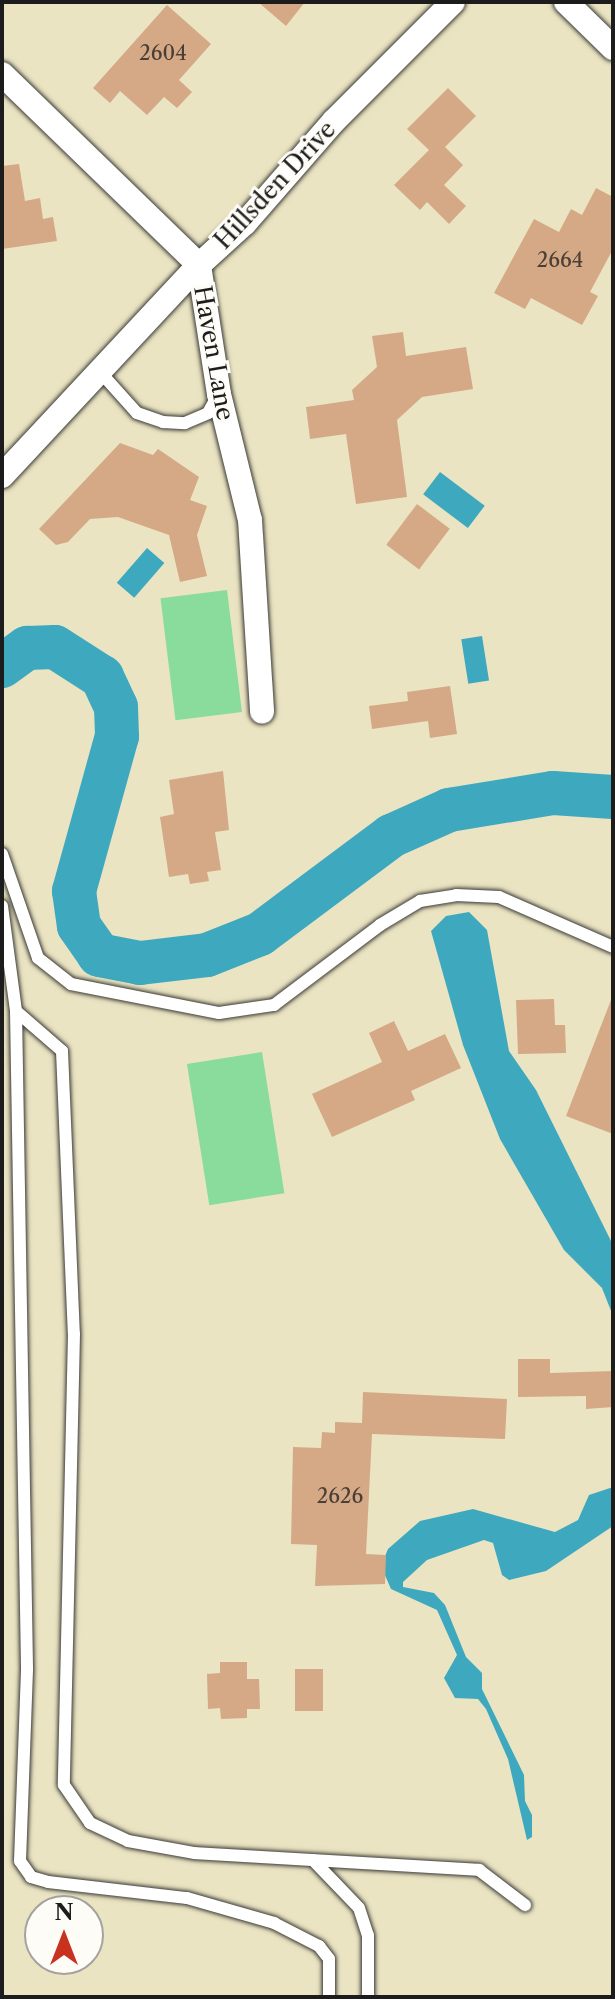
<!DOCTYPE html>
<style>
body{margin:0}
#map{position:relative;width:615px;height:1999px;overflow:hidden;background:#eae4c3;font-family:"Libre Caslon Text",serif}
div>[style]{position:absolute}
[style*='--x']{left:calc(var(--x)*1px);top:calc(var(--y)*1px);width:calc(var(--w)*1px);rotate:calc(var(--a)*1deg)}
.green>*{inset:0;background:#8adc9d;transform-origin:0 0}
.water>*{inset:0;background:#3ea9be;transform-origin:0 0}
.river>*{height:44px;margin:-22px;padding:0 22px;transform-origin:22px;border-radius:22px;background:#3ea9be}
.building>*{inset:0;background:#d5a985;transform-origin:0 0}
.roads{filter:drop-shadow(0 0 2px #3b3a35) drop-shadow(0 0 2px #3b3a35)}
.service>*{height:12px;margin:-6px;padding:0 6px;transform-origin:6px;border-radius:6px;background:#fff}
.minor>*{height:24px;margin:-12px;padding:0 12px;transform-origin:12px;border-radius:12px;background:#fff}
span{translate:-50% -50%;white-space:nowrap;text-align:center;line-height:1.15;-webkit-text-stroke:6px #fdfcf7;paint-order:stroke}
.number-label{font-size:20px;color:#4a3f36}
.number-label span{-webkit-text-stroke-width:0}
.street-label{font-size:24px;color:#1c1c1c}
.frame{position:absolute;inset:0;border:4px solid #1c1c1c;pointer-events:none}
.north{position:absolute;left:24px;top:1895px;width:80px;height:80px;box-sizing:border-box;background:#fdfcf7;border:2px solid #a3a29f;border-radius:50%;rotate:0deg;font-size:22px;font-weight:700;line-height:32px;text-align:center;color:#1c1c1c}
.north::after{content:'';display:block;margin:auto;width:28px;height:36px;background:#c8321e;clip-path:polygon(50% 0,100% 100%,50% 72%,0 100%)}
</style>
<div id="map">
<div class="green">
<div style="left:227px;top:590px;width:123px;height:67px;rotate:83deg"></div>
<div style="left:262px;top:1052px;width:143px;height:76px;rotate:81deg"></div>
</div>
<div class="water">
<div style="left:440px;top:472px;width:56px;height:28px;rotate:37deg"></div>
<div style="left:147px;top:548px;width:23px;height:46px;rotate:41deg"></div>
<div style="left:482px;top:636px;width:45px;height:21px;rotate:81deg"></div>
<div style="clip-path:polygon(469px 912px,487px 930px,509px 1051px,536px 1090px,613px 1245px,613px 1316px,602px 1288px,564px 1250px,500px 1139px,463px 1045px,431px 931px,446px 916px)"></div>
<div style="clip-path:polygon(613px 1487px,613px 1526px,546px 1571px,509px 1580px,502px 1575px,493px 1543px,484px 1540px,427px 1560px,403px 1582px,403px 1587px,434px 1593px,445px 1605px,466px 1657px,482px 1673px,482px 1689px,524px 1775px,525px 1801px,532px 1815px,532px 1837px,527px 1840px,508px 1759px,486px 1709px,478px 1699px,455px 1698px,444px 1678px,457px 1655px,437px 1610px,391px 1589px,381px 1566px,388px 1549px,420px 1521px,473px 1509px,555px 1532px,578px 1520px,589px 1495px)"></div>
</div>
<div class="river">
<div style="--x:2;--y:666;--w:31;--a:-36"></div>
<div style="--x:27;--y:648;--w:28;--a:-2"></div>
<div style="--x:55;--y:647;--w:56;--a:32.6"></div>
<div style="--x:102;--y:677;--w:33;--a:65"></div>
<div style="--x:116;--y:707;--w:29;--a:88"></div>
<div style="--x:117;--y:736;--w:161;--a:105.5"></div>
<div style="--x:74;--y:891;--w:35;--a:82"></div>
<div style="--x:79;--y:926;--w:35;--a:55"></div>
<div style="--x:99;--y:955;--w:42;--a:11"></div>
<div style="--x:140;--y:963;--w:67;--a:-6.8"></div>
<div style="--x:207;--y:955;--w:57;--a:-21.6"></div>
<div style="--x:260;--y:934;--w:164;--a:-36.8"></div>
<div style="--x:391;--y:836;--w:64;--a:-24.1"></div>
<div style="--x:449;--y:810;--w:105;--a:-9.3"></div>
<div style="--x:553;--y:793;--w:60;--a:3.8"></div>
</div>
<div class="building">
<div style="clip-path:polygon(258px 2px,305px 2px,286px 26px)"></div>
<div style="clip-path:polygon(167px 5px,211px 44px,179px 80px,192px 92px,177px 108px,164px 97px,147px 115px,120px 91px,110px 103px,93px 88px)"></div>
<div style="clip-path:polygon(448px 88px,476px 116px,445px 147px,463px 165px,444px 185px,466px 206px,449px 224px,427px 202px,420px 210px,394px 185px,429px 150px,407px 129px)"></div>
<div style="clip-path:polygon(19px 164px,25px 201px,40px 198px,43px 219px,53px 217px,57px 241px,2px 249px,2px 166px)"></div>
<div style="clip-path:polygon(596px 188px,613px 197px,613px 249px,590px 292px,598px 296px,582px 325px,531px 298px,525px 309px,494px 293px,534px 219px,559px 232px,571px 209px,582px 215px)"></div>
<div style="clip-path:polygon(403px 332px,406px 356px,466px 347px,473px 389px,422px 397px,397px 420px,407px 497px,356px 504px,346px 434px,310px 439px,306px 407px,354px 400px,352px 390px,377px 367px,372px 336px)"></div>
<div style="clip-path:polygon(120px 443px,153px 455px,158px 449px,199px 477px,190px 500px,207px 506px,197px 535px,207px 576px,180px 582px,169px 535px,118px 517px,90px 519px,68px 542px,56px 545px,39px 529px)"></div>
<div style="left:417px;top:504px;width:41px;height:51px;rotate:37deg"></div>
<div style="clip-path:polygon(450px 686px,457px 734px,430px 738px,428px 721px,372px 729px,369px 706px,408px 701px,407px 692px)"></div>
<div style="clip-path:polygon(223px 771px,229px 830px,215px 832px,221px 870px,207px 872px,209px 881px,190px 884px,188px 874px,169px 877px,160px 817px,174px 814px,169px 780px)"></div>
<div style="clip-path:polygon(554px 999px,555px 1025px,565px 1025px,566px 1053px,518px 1054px,516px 1000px)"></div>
<div style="clip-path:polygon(611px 1000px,613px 1000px,613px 1134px,566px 1116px)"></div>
<div style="clip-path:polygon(394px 1021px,408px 1051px,445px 1034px,461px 1068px,411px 1091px,415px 1100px,332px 1137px,312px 1094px,382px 1062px,369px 1033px)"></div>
<div style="clip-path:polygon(518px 1359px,550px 1359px,550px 1373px,613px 1371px,613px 1407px,586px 1409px,586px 1396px,518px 1397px)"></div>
<div style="clip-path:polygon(363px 1392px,507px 1399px,505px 1439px,372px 1434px,366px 1554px,386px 1555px,385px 1584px,315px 1586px,317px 1545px,291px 1544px,293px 1447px,321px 1448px,322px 1432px,335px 1433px,335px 1422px,362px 1423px)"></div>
<div style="clip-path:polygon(220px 1662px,247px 1662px,247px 1679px,259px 1679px,260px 1709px,247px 1709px,247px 1718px,221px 1719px,220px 1708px,208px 1709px,207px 1674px,220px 1673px)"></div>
<div style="left:295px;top:1669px;width:28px;height:42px"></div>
</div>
<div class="roads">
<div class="service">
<div style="--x:102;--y:374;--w:52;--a:48.1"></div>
<div style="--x:137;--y:413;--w:28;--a:19"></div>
<div style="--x:163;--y:422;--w:22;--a:3"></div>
<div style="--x:185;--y:423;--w:25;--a:-23"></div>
<div style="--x:208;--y:413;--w:18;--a:-61"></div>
<div style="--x:2;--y:854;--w:110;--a:70.9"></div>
<div style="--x:38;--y:958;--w:42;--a:38.2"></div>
<div style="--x:71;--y:984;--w:151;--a:11.1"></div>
<div style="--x:219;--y:1013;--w:56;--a:-8.3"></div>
<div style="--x:274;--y:1005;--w:133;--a:-37"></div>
<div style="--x:380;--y:925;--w:47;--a:-31"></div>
<div style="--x:420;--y:901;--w:36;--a:-9"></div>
<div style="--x:456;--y:895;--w:43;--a:2.7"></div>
<div style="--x:499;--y:897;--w:124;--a:23.7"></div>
<div style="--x:2;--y:906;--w:106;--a:82.4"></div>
<div style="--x:16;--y:1011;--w:61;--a:41"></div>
<div style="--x:62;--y:1051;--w:283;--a:87.6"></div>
<div style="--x:74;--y:1334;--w:451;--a:91.3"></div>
<div style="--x:64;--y:1785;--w:46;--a:55.6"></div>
<div style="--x:90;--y:1823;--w:42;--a:25.3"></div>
<div style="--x:128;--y:1841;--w:68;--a:10.2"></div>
<div style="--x:195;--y:1853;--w:285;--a:3.4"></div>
<div style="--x:479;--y:1870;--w:58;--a:37.3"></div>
<div style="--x:16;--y:1011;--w:659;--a:89.04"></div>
<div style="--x:27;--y:1670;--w:191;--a:92.1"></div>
<div style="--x:20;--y:1861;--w:19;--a:55"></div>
<div style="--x:31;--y:1877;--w:18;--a:16"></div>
<div style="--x:48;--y:1882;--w:140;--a:6.6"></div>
<div style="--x:187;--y:1898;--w:91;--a:16"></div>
<div style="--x:274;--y:1923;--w:51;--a:27.1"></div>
<div style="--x:319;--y:1946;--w:16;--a:52"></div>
<div style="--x:329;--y:1959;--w:38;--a:90"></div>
<div style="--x:313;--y:1860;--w:66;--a:46.2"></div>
<div style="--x:359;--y:1908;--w:28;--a:72"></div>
<div style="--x:368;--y:1935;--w:62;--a:90"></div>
</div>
<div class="minor">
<div style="--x:566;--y:2;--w:66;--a:44.4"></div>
<div style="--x:2;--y:74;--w:274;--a:44.1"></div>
<div style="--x:199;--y:265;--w:131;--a:81.2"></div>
<div style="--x:219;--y:394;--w:130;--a:76.2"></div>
<div style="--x:250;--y:520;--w:192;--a:86.4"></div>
<div style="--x:2;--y:476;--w:289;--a:-47"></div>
<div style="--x:199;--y:265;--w:62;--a:-42.4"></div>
<div style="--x:245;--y:223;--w:135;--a:-48.9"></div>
<div style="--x:334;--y:121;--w:168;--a:-45"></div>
</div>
</div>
<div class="number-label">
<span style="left:163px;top:53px">2604</span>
<span style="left:560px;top:260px">2664</span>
<span style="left:340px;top:1496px">2626</span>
</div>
<div class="street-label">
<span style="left:275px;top:185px;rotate:-47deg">Hillsden Drive</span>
<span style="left:214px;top:353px;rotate:80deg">Haven Lane</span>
</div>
<div class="frame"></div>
<div class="north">N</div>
</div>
